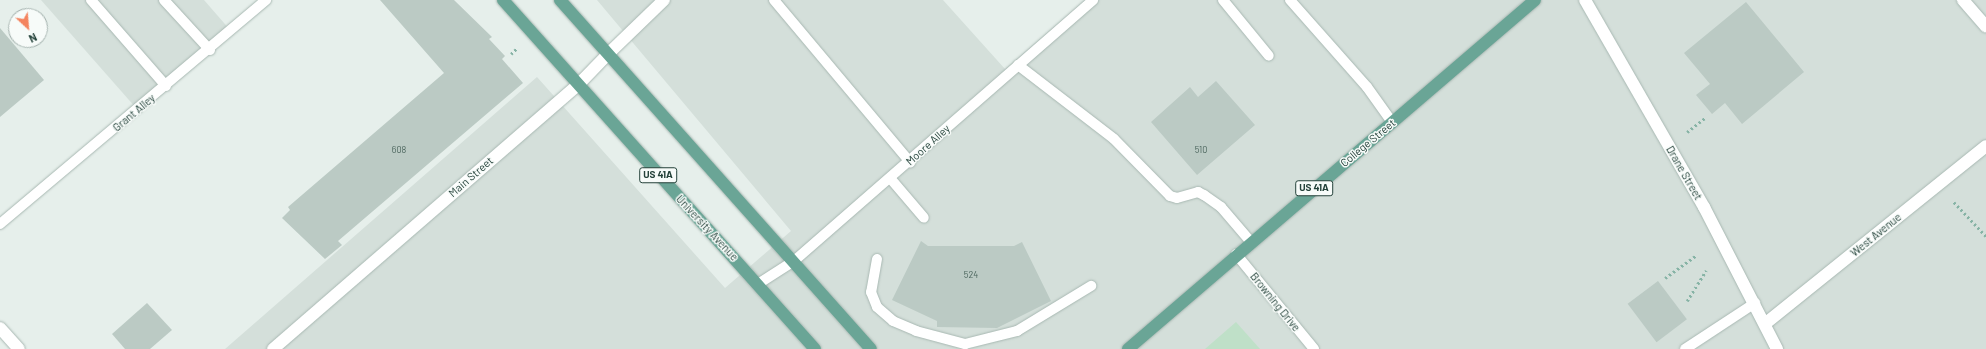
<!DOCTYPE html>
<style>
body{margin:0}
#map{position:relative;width:1986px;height:349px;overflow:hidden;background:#e6efeb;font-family:Barlow,sans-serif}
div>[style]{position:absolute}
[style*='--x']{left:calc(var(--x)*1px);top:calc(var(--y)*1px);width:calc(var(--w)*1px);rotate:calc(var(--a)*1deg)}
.built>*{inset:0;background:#d4dfda}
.green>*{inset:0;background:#bfe0c8}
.building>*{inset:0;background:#bbcac4;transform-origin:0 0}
.path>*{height:2.5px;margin-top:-1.25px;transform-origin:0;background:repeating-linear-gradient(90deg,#86b3a5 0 2px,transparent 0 5px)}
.roads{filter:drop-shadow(0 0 1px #a8b8b2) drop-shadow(0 0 1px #a8b8b2)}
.service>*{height:10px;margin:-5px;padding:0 5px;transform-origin:5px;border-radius:5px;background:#fff}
.minor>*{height:12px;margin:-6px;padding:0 6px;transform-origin:6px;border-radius:6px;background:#fff}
.tertiary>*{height:12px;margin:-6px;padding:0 6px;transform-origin:6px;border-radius:6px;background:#fff}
.primary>*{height:12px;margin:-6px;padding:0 6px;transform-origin:6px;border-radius:6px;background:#6aa596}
span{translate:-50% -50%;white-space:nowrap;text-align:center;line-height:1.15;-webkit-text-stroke:3px #f7fbf9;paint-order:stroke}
.number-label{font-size:9px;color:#4a645c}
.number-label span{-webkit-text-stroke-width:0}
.shield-label span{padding:1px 3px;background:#f7fbf9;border:1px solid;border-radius:3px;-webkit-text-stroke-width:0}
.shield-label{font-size:10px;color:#24423a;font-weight:700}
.street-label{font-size:11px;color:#24423a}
.north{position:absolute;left:8px;top:8px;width:40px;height:40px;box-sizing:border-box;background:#f7fbf9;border:1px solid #a3b1ad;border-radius:50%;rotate:154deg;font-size:11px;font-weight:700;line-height:16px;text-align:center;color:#24423a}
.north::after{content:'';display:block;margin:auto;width:14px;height:18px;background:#f4845f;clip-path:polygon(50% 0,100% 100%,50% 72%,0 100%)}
</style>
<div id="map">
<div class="built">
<div style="clip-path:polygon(41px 0,204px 0,231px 31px,136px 108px)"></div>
<div style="clip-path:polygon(597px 0,943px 0,1005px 69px,1085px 0,1986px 0,1986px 349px,225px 349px,537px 77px,725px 288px,791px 231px)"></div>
</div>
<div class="green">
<div style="clip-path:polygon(1236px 322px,1260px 349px,1205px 349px)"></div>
</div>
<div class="building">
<div style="clip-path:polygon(380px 0,454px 0,492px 37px,489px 39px,505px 56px,502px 59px,523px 83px,338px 241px,342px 245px,325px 259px,282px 218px,290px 210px,288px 207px,444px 73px)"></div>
<div style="clip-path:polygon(1746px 2px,1804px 72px,1742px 124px,1725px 103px,1712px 114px,1696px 95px,1710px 84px,1684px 53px)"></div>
<div style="clip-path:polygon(0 28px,44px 80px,0 117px)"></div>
<div style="clip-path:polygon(1216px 81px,1255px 125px,1197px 175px,1151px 122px,1190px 87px,1198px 97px)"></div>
<div style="clip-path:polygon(921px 241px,928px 246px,1014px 246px,1022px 242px,1051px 301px,997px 328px,937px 327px,937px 321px,892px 300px)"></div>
<div style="left:1658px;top:281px;width:48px;height:38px;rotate:53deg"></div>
<div style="clip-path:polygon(147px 303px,172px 330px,150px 349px,125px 349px,112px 334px)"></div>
</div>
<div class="path">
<div style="--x:511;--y:54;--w:8;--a:-45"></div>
<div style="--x:1687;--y:132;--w:24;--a:-38"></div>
<div style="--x:1954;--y:202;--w:47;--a:46.7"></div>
<div style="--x:1665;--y:278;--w:39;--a:-36"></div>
<div style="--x:1687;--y:301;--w:36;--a:-58"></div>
</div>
<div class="roads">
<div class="service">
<div style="--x:91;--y:0;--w:114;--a:48.9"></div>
<div style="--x:164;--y:0;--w:68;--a:47.4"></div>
<div style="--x:774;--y:0;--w:212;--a:50"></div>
<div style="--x:1223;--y:0;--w:72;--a:50.6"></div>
<div style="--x:1290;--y:0;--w:116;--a:48.5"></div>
<div style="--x:1367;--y:87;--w:43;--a:54.5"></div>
<div style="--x:1018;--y:65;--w:121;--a:37.6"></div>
<div style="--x:1114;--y:139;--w:80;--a:45.5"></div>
<div style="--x:1170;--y:196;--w:7;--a:16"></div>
<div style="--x:1177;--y:198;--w:22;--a:-16"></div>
<div style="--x:1198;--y:192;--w:7;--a:27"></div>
<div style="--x:1204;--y:195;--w:21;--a:35"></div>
<div style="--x:1221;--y:207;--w:46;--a:49.4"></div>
<div style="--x:890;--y:178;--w:52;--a:49.6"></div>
<div style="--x:0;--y:224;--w:348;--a:-40.1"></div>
<div style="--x:1236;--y:254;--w:123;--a:50.6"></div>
<div style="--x:877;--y:259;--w:34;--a:100"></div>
<div style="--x:871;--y:292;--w:16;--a:68"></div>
<div style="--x:877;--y:307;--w:21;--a:41"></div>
<div style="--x:893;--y:321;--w:25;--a:23"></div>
<div style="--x:916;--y:331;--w:51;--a:14.9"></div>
<div style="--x:965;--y:344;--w:54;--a:-14"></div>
<div style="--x:1017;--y:331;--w:87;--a:-31.3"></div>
<div style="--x:758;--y:284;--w:43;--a:-32.6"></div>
<div style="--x:794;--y:261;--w:397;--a:-41.1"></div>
<div style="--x:1685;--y:349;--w:84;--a:-33.3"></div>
</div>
<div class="minor">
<div style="--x:1585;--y:0;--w:239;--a:60.1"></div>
<div style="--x:1704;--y:207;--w:160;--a:62.8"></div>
<div style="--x:1963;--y:0;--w:35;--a:49"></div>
<div style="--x:607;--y:55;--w:79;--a:-44"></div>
<div style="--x:1766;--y:323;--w:282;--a:-38.8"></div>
<div style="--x:0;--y:328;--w:28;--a:48"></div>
</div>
<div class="tertiary">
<div style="--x:273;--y:349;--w:402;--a:-40.9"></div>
<div style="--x:577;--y:86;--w:43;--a:-45.9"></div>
</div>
<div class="primary">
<div style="--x:503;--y:0;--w:468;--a:48.2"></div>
<div style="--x:560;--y:0;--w:467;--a:48.3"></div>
<div style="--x:1128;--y:349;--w:536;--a:-40.61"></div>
</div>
</div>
<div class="number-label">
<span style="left:399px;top:150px">608</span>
<span style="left:1201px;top:150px">510</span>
<span style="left:971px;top:275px">524</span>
</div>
<div class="shield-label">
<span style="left:658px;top:175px">US 41A</span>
<span style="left:1314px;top:188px">US 41A</span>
</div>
<div class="street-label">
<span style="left:134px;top:113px;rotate:-40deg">Grant Alley</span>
<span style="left:1368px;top:143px;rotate:-40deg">College Street</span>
<span style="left:928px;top:145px;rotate:-42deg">Moore Alley</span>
<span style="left:1684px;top:173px;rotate:60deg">Drane Street</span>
<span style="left:471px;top:177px;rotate:-41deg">Main Street</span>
<span style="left:707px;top:228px;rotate:47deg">University Avenue</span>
<span style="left:1876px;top:235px;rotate:-39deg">West Avenue</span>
<span style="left:1275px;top:302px;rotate:51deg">Browning Drive</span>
</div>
<div class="north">N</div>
</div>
